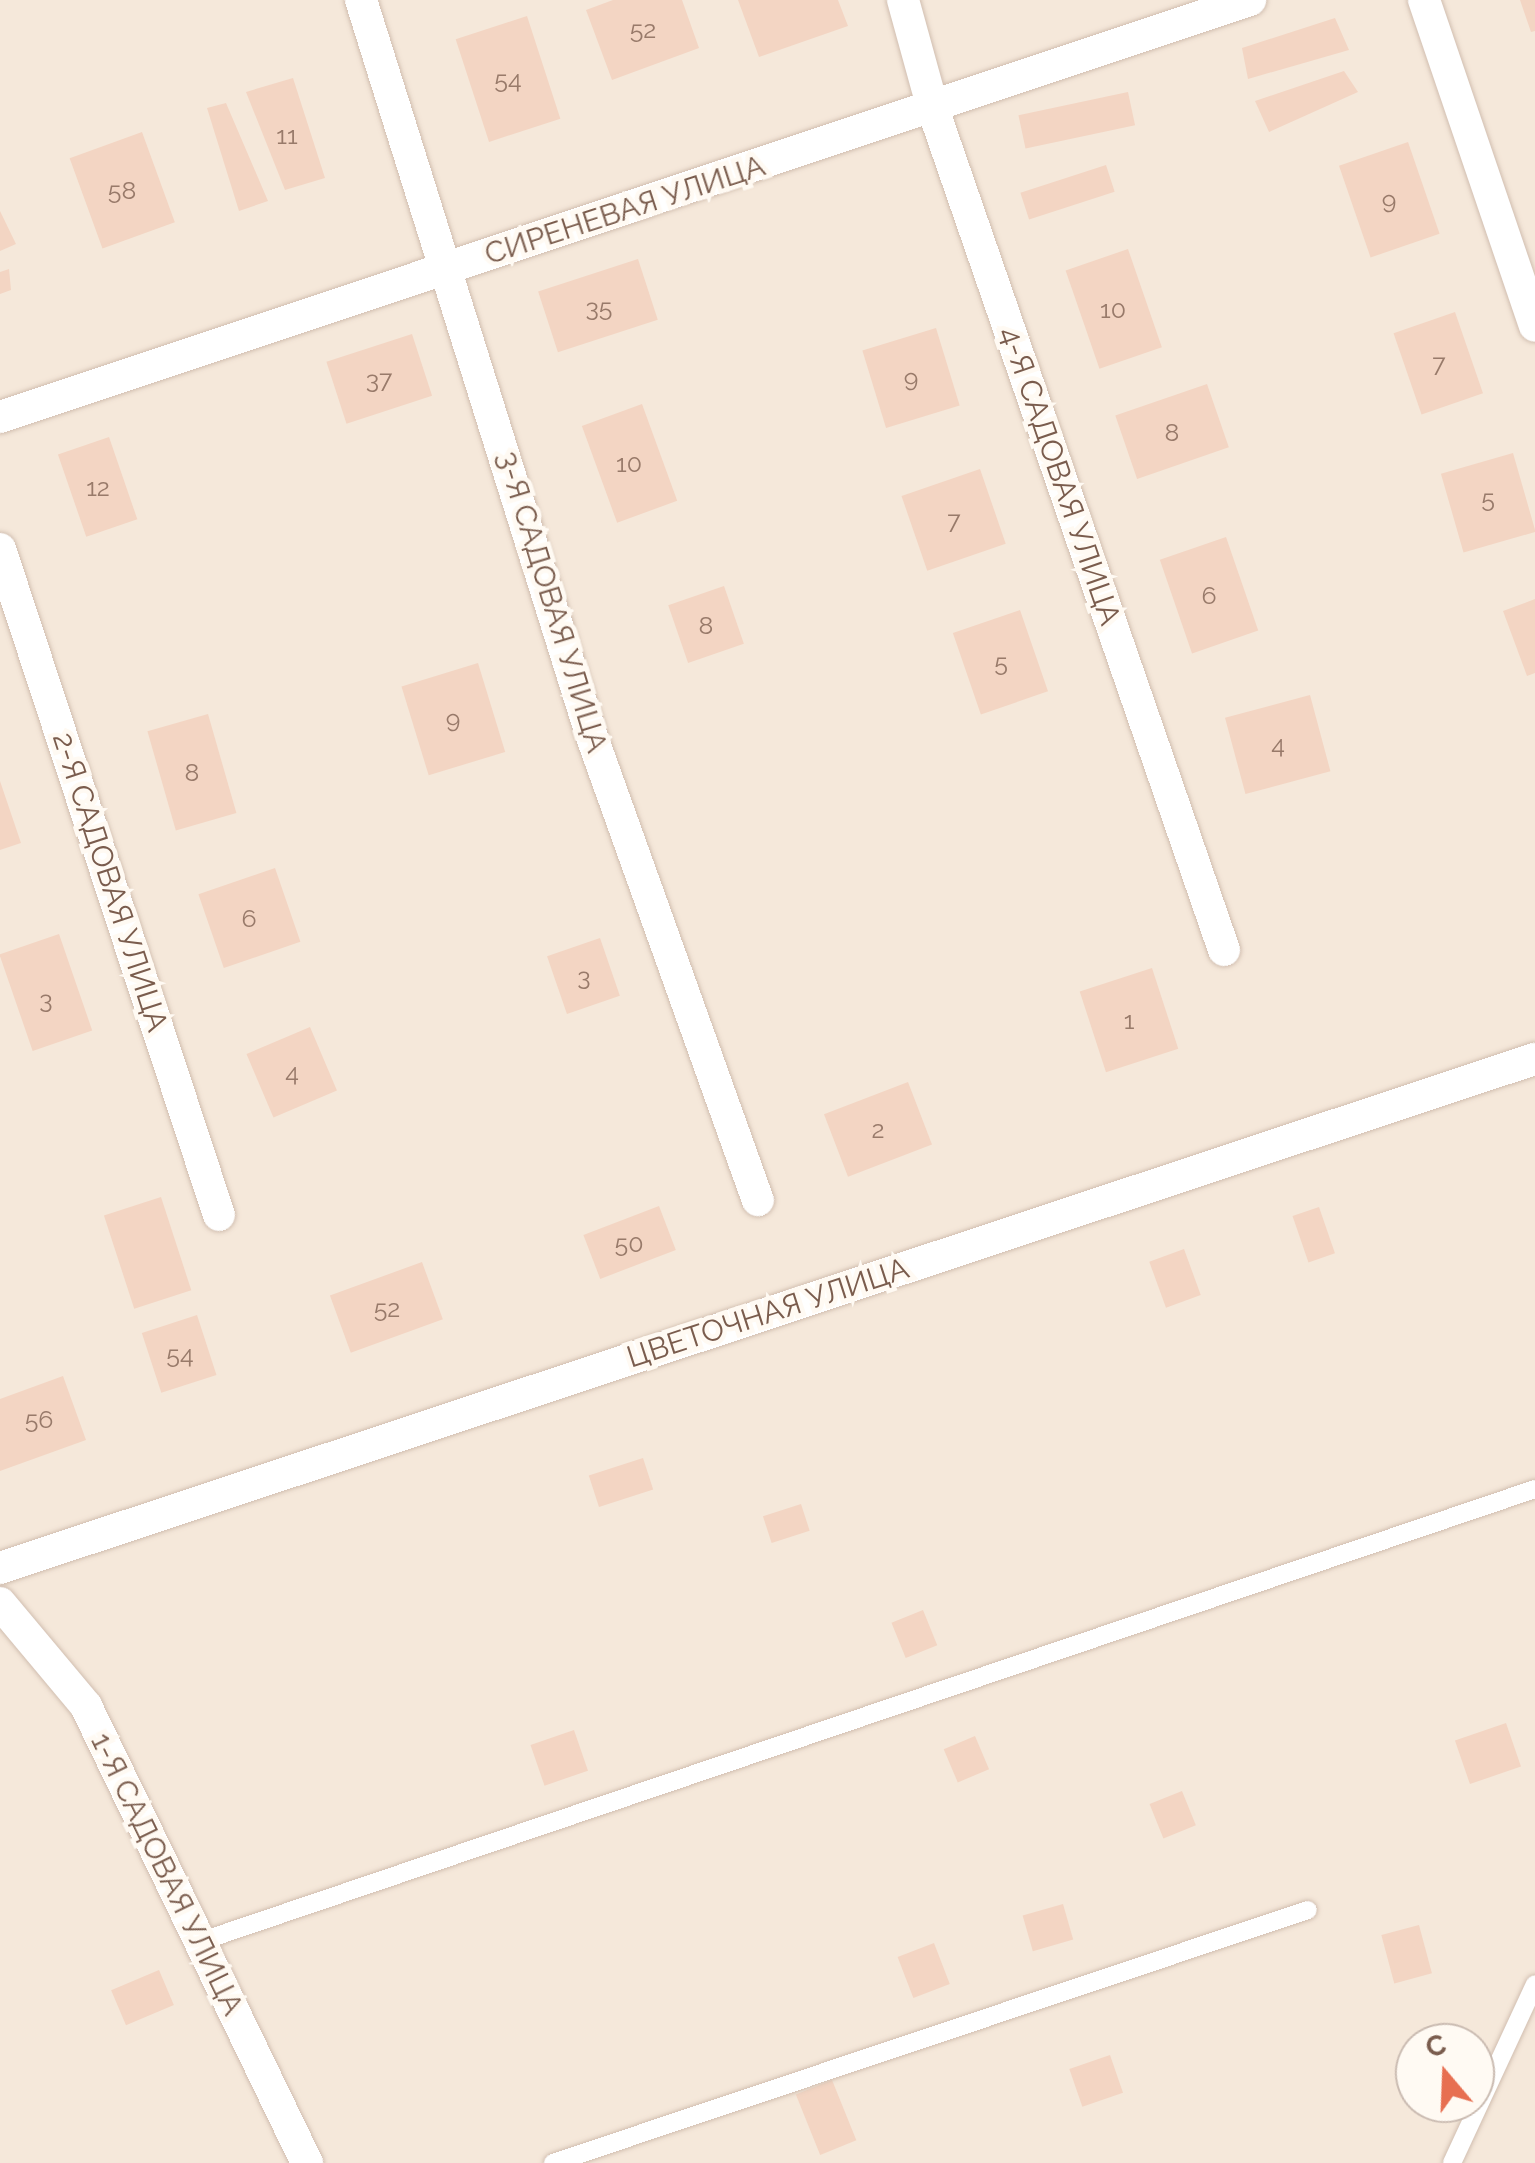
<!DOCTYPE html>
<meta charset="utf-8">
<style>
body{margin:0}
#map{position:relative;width:1535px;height:2163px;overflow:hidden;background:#fdf6ec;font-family:Raleway,sans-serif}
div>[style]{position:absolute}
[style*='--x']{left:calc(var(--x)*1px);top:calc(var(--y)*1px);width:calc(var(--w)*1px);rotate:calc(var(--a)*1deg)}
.residential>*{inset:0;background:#f5e8da}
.building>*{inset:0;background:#f3d5c3;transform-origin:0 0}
.roads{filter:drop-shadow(0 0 2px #d1beb0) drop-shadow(0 0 2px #d1beb0)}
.lane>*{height:18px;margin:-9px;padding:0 9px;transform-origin:9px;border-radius:9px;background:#fff}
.street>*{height:32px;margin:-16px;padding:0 16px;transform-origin:16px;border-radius:16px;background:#fff}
span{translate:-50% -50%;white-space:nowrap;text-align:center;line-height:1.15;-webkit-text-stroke:9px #fffaf3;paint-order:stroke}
.number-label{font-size:25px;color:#987a6a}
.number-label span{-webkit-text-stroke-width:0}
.street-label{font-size:30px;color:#7a5c4d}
.north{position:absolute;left:1395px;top:2023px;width:100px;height:100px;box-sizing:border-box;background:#fffaf3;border:2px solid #cabbb1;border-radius:50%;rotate:341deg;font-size:28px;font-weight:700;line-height:40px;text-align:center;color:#7a5c4d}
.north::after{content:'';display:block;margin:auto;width:35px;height:45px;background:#e76f51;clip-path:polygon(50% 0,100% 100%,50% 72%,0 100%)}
</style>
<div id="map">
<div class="residential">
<div style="clip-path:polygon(evenodd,0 0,1535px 0,1535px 2163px,0 2163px,0 0,1415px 2043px,1475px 2043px,1475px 2103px,1415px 2103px,1415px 2043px)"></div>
</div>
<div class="building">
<div style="clip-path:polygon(613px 0,682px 0,699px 48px,612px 80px,586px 10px)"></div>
<div style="clip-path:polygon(738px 0,838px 0,848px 26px,759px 57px)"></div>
<div style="clip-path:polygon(1520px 0,1535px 0,1535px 31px,1531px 32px)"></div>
<div style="left:527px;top:16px;width:108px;height:75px;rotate:72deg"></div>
<div style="clip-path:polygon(1335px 18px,1349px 50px,1248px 79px,1242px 48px)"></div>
<div style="clip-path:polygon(1344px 71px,1358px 92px,1269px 132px,1255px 101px)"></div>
<div style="clip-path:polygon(293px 78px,325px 178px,285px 190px,246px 92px)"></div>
<div style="left:1128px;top:92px;width:34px;height:112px;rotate:78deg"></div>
<div style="clip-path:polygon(226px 103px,268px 201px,239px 211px,207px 108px)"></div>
<div style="left:142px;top:132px;width:96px;height:77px;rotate:70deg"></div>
<div style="left:1408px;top:142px;width:97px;height:73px;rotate:71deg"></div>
<div style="left:1106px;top:165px;width:28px;height:90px;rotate:72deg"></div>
<div style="clip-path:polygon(0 211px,16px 244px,0 251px)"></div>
<div style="left:1128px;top:249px;width:104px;height:66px;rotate:71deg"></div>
<div style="left:638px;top:259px;width:64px;height:105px;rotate:72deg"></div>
<div style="clip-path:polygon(9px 269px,11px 290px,0 294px,0 272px)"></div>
<div style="left:1455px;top:312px;width:86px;height:65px;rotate:71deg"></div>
<div style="left:936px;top:328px;width:81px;height:77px;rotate:73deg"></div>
<div style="left:412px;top:334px;width:65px;height:90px;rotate:72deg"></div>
<div style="left:1207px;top:384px;width:67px;height:97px;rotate:71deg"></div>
<div style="left:642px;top:404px;width:103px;height:64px;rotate:70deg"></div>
<div style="left:109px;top:437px;width:87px;height:54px;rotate:71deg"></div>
<div style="left:1513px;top:453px;width:82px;height:75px;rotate:74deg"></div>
<div style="left:980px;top:469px;width:79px;height:83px;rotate:71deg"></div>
<div style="left:1226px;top:537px;width:99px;height:70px;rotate:71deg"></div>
<div style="left:724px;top:586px;width:61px;height:59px;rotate:71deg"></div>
<div style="clip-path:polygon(1535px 599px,1535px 673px,1527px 676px,1503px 611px)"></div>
<div style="left:1020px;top:610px;width:86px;height:71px;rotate:71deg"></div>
<div style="left:478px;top:663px;width:93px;height:80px;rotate:73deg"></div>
<div style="left:1310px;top:695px;width:79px;height:88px;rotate:75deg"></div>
<div style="left:208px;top:714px;width:103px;height:63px;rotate:74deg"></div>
<div style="clip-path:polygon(0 781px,21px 843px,0 850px)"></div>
<div style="left:275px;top:868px;width:78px;height:81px;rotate:71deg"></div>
<div style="left:59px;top:934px;width:102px;height:63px;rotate:71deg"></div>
<div style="left:600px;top:938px;width:61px;height:56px;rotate:71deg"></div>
<div style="left:1152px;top:968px;width:85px;height:76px;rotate:72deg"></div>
<div style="left:310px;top:1027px;width:69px;height:69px;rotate:67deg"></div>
<div style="left:908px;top:1082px;width:67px;height:90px;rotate:69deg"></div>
<div style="left:161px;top:1197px;width:98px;height:60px;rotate:72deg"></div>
<div style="left:659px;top:1206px;width:47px;height:81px;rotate:69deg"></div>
<div style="left:1319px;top:1207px;width:49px;height:28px;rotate:71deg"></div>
<div style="left:1184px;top:1249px;width:49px;height:37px;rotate:70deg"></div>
<div style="left:422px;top:1262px;width:61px;height:98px;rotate:70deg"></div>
<div style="left:197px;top:1315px;width:63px;height:58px;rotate:72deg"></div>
<div style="clip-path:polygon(63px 1376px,86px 1440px,0 1471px,0 1399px)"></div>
<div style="left:643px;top:1458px;width:33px;height:57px;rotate:72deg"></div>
<div style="left:801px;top:1504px;width:28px;height:40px;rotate:72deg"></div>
<div style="left:923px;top:1610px;width:38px;height:34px;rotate:68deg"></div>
<div style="left:1506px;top:1723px;width:46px;height:54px;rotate:71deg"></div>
<div style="left:574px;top:1730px;width:43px;height:46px;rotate:71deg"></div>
<div style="left:975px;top:1736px;width:36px;height:34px;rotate:67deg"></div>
<div style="left:1182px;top:1791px;width:37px;height:35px;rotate:68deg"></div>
<div style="left:1063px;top:1904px;width:37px;height:42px;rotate:74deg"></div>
<div style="left:1419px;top:1925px;width:50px;height:39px;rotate:75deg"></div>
<div style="left:934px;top:1943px;width:44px;height:39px;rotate:69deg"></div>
<div style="left:159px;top:1970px;width:38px;height:52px;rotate:67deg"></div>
<div style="left:1110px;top:2055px;width:40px;height:43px;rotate:71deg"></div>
<div style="left:832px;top:2080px;width:65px;height:39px;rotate:68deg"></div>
</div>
<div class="roads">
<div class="lane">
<div style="--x:199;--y:1942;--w:1411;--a:-18.73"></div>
<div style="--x:553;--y:2163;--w:796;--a:-18.53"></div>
<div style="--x:1452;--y:2163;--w:197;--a:-65.1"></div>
</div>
<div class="street">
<div style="--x:361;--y:0;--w:772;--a:72.6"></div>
<div style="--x:592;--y:737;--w:492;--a:70.3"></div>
<div style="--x:903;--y:0;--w:113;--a:74.6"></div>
<div style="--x:933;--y:109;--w:890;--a:70.91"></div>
<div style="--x:1424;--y:0;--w:344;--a:71.2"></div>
<div style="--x:0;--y:417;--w:1318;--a:-18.45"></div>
<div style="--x:0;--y:549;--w:701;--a:71.8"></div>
<div style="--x:0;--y:1568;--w:1617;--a:-18.35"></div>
<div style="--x:0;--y:1603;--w:134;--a:50.1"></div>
<div style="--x:86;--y:1706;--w:508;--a:64.19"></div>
</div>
</div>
<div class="number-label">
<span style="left:643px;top:29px">52</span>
<span style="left:508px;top:79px">54</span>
<span style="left:287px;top:135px">11</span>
<span style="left:122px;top:190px">58</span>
<span style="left:1389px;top:200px">9</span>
<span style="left:599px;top:307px">35</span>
<span style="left:1113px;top:309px">10</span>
<span style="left:1439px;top:363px">7</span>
<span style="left:911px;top:378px">9</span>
<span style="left:379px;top:379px">37</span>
<span style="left:1172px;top:432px">8</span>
<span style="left:629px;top:463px">10</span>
<span style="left:98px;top:487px">12</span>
<span style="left:1488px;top:498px">5</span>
<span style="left:954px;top:520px">7</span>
<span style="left:1209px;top:595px">6</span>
<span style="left:706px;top:625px">8</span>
<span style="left:1001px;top:662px">5</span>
<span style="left:453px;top:719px">9</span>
<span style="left:1278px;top:744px">4</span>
<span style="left:192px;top:772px">8</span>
<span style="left:249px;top:918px">6</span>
<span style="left:584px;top:976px">3</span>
<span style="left:46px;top:999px">3</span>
<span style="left:1129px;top:1020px">1</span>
<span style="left:292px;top:1072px">4</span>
<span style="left:878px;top:1129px">2</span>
<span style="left:629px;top:1243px">50</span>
<span style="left:387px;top:1308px">52</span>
<span style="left:180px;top:1354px">54</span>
<span style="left:39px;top:1419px">56</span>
</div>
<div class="street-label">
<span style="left:625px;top:210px;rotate:-18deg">СИРЕНЕВАЯ УЛИЦА</span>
<span style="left:1060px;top:476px;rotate:71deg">4-Я САДОВАЯ УЛИЦА</span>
<span style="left:552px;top:602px;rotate:73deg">3-Я САДОВАЯ УЛИЦА</span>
<span style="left:110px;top:882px;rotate:72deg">2-Я САДОВАЯ УЛИЦА</span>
<span style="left:768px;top:1313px;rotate:-18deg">ЦВЕТОЧНАЯ УЛИЦА</span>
<span style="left:167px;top:1874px;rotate:64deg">1-Я САДОВАЯ УЛИЦА</span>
</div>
<div class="north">С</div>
</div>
